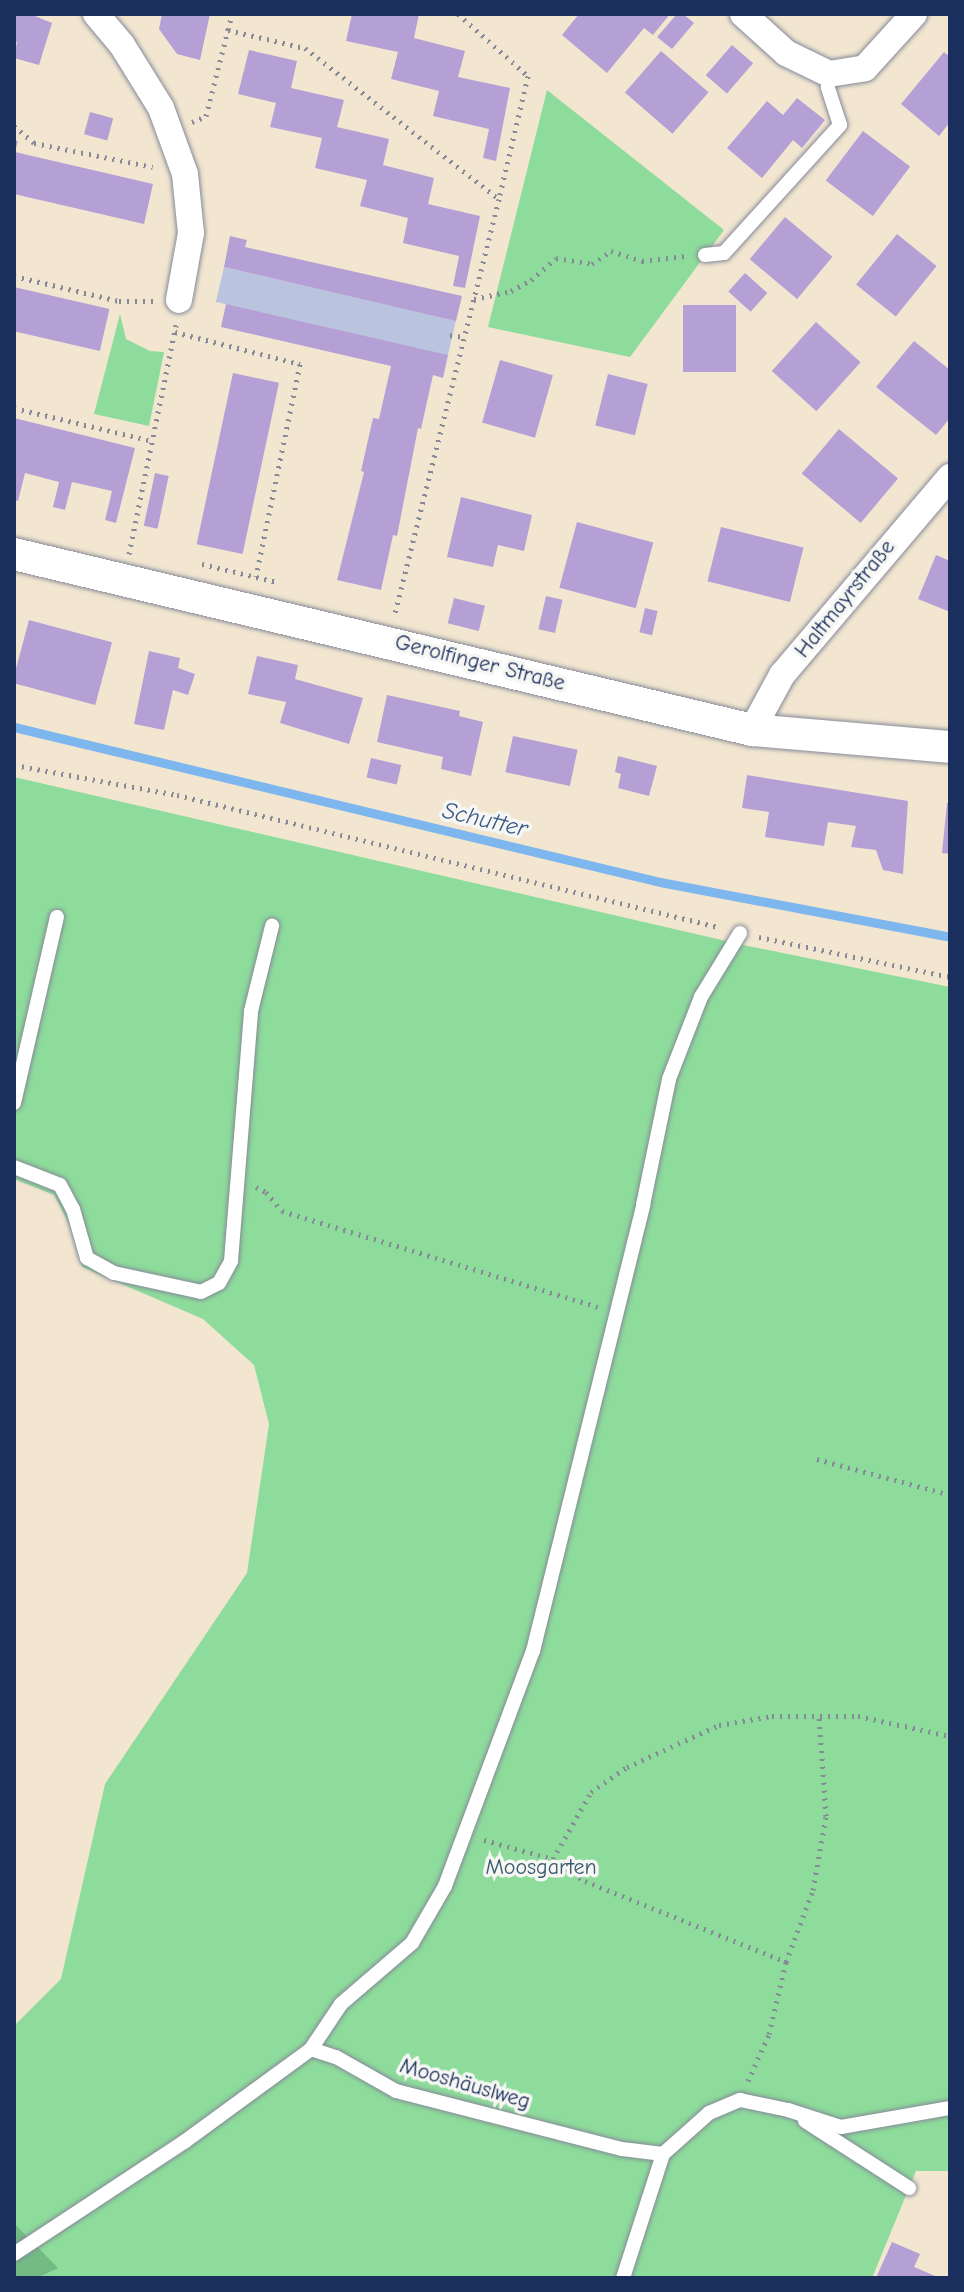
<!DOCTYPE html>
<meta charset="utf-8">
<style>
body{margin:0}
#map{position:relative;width:964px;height:2292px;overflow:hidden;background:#f2e6d1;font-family:"Comic Neue",sans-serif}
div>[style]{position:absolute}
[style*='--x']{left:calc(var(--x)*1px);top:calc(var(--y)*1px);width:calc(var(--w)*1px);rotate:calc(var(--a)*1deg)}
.industrial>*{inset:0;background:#bac4de;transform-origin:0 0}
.green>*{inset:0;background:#8ddc9b}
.forest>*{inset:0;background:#72bc83}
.stream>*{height:9px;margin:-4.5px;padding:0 4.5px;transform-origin:4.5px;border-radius:4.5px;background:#7eb7ee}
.building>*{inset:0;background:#b5a0d6;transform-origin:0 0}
.path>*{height:5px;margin-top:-2.5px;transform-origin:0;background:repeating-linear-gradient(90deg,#868a98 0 2px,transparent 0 8px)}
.roads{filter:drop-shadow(0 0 2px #868a98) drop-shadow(0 0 2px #868a98)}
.service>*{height:14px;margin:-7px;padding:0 7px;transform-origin:7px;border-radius:7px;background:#fff}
.minor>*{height:26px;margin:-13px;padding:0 13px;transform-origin:13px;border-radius:13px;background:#fff}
.tertiary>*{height:32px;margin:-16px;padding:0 16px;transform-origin:16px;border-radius:16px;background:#fff}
span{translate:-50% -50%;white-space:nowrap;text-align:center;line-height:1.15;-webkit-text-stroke:7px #f6f6f2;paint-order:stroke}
.street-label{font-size:22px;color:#1b2f5e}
.park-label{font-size:22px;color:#385a6d}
.water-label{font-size:24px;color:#395889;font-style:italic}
.frame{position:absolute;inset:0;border:16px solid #1b2f5e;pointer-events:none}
</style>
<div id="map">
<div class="industrial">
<div style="left:224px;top:267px;width:238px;height:36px;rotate:13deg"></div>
</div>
<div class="green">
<div style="clip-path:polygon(547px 90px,724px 230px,630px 357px,488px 327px)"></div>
<div style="clip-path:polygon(120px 314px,126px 339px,150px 351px,164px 352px,149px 426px,94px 414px)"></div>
<div style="clip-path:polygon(14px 777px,748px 946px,950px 987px,950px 2171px,916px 2171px,872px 2278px,37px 2278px,14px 2226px,14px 2026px,61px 1979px,105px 1784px,247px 1573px,269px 1424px,254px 1365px,203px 1319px,82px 1267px,69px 1224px,54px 1195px,14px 1179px)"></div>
</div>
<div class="forest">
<div style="clip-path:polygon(14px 2223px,58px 2268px,37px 2278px,14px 2278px)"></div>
</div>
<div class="stream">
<div style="--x:14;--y:727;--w:664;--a:13.49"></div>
<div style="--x:660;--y:882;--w:295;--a:10.7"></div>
</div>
<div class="building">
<div style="clip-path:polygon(14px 14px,30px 14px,52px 23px,39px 65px,14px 58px,17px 42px,14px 41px)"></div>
<div style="clip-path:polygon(162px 14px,210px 14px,200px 60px,177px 54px,159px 29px)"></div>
<div style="clip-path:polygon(352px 14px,419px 14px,414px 38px,465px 51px,458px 77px,510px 88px,496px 161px,483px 158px,489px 129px,433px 116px,439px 91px,391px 79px,398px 52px,346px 41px)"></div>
<div style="clip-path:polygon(579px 14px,670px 14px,653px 35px,644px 28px,607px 73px,562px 35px)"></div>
<div style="clip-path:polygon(677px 14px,683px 14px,694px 23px,672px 49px,657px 37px)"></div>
<div style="left:732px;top:45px;width:28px;height:40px;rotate:41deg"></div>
<div style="clip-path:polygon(249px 50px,297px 61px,291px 88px,344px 100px,337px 127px,389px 139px,383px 165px,434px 178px,428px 204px,480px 216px,465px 288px,453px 286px,459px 256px,403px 243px,408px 218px,360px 206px,367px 180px,315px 168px,322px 138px,270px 127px,276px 103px,238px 94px)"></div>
<div style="left:661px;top:51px;width:63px;height:55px;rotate:41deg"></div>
<div style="clip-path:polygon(944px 52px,950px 57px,950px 122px,939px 136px,901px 104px)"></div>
<div style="clip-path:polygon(797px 98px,825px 120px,802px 148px,793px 140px,762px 178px,727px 148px,767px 101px,783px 115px)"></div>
<div style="left:90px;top:112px;width:24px;height:23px;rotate:15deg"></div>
<div style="left:863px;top:131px;width:59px;height:62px;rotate:37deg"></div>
<div style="clip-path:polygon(14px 140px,18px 141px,15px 152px,153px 184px,144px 224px,14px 194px)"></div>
<div style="left:785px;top:217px;width:62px;height:55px;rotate:40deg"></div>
<div style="left:897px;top:234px;width:51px;height:65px;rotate:39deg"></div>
<div style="clip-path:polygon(230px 236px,247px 240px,245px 247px,462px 296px,456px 321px,224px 267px)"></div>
<div style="left:745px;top:273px;width:30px;height:25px;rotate:42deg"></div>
<div style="left:14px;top:287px;width:98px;height:43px;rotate:13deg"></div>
<div style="clip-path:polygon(226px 304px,448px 355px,443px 378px,433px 375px,421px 429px,418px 428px,397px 536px,393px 535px,381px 590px,337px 580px,364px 472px,361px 471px,373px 418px,379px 419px,391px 366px,221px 327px)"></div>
<div style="left:683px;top:305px;width:53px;height:67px"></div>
<div style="left:816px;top:322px;width:60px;height:66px;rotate:42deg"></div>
<div style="clip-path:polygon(914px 341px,950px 370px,950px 418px,936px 435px,876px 387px)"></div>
<div style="left:500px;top:360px;width:55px;height:65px;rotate:16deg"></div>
<div style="left:233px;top:373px;width:47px;height:175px;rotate:12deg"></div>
<div style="left:608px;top:374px;width:41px;height:53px;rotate:14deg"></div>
<div style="clip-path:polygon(14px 418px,135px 448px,116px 523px,105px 520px,112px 491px,72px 482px,65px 510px,53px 507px,59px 482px,25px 473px,18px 501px,14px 500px)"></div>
<div style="left:839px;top:429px;width:77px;height:58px;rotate:40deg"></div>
<div style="left:155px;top:473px;width:14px;height:54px;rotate:12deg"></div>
<div style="clip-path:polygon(461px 497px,532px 515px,524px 551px,498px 545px,493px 567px,447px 557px)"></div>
<div style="left:577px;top:522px;width:79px;height:68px;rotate:15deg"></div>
<div style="left:721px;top:527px;width:85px;height:56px;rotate:14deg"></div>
<div style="clip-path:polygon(936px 555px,950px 561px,950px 612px,918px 599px)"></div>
<div style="left:546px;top:596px;width:17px;height:34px;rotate:13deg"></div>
<div style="left:454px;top:598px;width:32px;height:26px;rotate:14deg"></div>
<div style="left:645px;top:608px;width:13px;height:25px;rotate:13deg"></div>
<div style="left:29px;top:620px;width:86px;height:65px;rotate:15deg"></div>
<div style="clip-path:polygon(149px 651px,180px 658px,178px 668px,195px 674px,188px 695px,173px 690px,164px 730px,134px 724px)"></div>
<div style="clip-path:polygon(257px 656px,298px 665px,295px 679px,363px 698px,349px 744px,280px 723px,286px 702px,248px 694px)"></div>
<div style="clip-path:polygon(387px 695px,460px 711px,459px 716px,483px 722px,471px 776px,441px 769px,443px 757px,377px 742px)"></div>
<div style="left:513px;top:736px;width:66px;height:37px;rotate:12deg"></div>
<div style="clip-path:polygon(618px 756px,657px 766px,649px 796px,618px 788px,621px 774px,615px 772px)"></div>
<div style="left:371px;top:758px;width:31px;height:20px;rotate:13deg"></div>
<div style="clip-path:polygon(747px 775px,908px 801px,903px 874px,883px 870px,876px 850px,851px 847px,856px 826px,828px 822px,824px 846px,765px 837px,769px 812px,742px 808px)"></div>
<div style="clip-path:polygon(947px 803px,950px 803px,950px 854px,942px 853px)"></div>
<div style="clip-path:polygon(892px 2242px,920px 2254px,914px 2267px,940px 2278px,876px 2278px)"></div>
</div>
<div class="path">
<div style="--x:458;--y:14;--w:94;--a:41.5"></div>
<div style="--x:528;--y:76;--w:126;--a:103.3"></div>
<div style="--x:228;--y:30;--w:16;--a:-76"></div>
<div style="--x:192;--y:122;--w:15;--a:-23"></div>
<div style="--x:206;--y:116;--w:89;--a:-75.7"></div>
<div style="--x:228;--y:30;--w:79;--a:13.2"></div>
<div style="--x:305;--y:48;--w:246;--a:37.9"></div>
<div style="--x:499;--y:199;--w:430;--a:104.1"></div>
<div style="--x:14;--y:126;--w:26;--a:40"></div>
<div style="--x:34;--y:143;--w:121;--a:11.4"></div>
<div style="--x:14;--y:276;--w:108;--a:13.4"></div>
<div style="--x:119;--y:301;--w:35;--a:0"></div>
<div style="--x:474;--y:299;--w:38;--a:-12"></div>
<div style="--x:511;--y:291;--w:23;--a:-29"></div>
<div style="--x:531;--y:280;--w:33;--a:-41"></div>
<div style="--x:556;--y:258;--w:36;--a:9"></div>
<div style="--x:592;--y:264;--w:23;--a:-34"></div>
<div style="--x:611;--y:251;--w:33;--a:18"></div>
<div style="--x:642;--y:261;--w:44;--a:-6.5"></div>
<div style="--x:175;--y:332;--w:129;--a:14.4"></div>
<div style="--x:300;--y:364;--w:217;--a:101.7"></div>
<div style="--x:450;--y:335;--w:14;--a:8"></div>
<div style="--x:14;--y:408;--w:142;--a:13.4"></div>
<div style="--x:129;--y:554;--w:234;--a:-78.4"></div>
<div style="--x:202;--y:564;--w:77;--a:13.5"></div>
<div style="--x:14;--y:765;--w:166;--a:10.4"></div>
<div style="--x:177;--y:795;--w:557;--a:13.71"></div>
<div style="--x:759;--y:937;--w:195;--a:11.8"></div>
<div style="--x:256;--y:1187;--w:11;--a:27"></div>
<div style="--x:266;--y:1192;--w:25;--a:50"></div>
<div style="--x:282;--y:1211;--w:330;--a:16.9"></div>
<div style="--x:817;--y:1459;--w:138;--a:15.1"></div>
<div style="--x:484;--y:1840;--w:72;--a:15.4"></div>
<div style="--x:553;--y:1859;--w:39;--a:35"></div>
<div style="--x:585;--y:1881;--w:217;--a:21.9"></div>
<div style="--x:553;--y:1859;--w:77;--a:-60.4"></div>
<div style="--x:591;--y:1792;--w:44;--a:-34.8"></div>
<div style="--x:627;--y:1767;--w:101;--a:-24.5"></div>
<div style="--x:719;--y:1725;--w:54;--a:-9.6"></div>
<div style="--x:772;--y:1716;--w:86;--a:0"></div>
<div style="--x:858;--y:1716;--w:94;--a:12.3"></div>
<div style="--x:748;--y:2081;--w:51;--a:-65.9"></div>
<div style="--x:769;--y:2034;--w:74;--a:-76.7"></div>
<div style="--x:786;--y:1962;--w:77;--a:-69.4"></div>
<div style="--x:813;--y:1890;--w:75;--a:-80"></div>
<div style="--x:826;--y:1816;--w:99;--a:-94"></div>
</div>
<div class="roads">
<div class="service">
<div style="--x:705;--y:255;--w:19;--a:-6"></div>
<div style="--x:724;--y:253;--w:173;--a:-47.8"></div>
<div style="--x:840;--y:125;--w:40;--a:-108"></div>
<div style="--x:828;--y:87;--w:13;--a:-86"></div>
<div style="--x:14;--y:1103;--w:191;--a:-77"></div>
<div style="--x:14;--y:1167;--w:49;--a:21.4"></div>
<div style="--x:60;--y:1185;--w:27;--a:62"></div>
<div style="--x:73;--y:1209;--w:51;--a:74.1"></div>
<div style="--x:87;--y:1258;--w:31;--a:29"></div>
<div style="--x:114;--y:1273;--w:89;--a:12.3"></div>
<div style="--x:201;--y:1292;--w:20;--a:-27"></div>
<div style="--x:219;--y:1283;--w:25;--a:-61"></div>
<div style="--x:231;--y:1261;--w:251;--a:-85.4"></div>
<div style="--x:251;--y:1011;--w:88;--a:-76.1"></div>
<div style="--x:311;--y:2049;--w:54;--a:-56.3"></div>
<div style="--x:341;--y:2004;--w:94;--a:-40.7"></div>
<div style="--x:412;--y:1943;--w:66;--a:-59.9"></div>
<div style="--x:445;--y:1886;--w:251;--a:-69.5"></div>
<div style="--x:533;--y:1651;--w:459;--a:-76.1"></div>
<div style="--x:643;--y:1205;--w:129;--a:-78.3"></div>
<div style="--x:669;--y:1079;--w:88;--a:-68.7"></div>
<div style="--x:701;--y:997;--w:75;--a:-58.6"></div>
<div style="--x:805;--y:2121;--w:124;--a:32.8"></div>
<div style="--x:14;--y:2254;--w:204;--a:-33.4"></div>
<div style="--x:184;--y:2142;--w:157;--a:-36.2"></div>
<div style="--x:311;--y:2049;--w:26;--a:18"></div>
<div style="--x:336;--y:2057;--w:69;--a:29.5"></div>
<div style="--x:396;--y:2091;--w:233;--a:14.4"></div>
<div style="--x:622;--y:2149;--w:41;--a:7"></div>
<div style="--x:663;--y:2154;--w:62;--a:-41.7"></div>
<div style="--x:709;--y:2113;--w:34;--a:-23"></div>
<div style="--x:740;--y:2100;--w:49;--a:11.8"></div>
<div style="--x:788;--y:2110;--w:56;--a:17.8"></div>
<div style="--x:841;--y:2127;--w:111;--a:-9.9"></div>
<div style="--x:623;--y:2278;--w:130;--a:-72.1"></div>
</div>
<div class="minor">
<div style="--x:96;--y:14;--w:40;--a:50"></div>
<div style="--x:122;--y:45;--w:74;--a:58.2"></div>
<div style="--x:161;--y:108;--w:70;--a:70"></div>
<div style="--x:185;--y:174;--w:59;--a:84.2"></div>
<div style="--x:191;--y:233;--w:68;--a:100.2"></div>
<div style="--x:743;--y:14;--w:58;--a:42.2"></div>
<div style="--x:786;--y:53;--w:48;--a:26"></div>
<div style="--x:829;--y:74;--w:36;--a:-9"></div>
<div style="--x:865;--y:68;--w:73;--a:-47.8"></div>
<div style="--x:752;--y:730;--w:63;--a:-61.4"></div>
<div style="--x:782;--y:675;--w:260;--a:-49.7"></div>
</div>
<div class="tertiary">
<div style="--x:14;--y:554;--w:759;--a:13.41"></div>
<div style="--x:752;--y:730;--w:199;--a:4.9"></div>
</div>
</div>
<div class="street-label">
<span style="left:845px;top:599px;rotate:-51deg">Haltmayrstraße</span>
<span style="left:480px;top:663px;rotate:14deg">Gerolfinger Straße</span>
<span style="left:465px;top:2084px;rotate:16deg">Mooshäuslweg</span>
</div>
<div class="park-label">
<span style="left:541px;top:1868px">Moosgarten</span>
</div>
<div class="water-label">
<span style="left:485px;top:820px;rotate:13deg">Schutter</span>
</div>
<div class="frame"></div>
</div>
